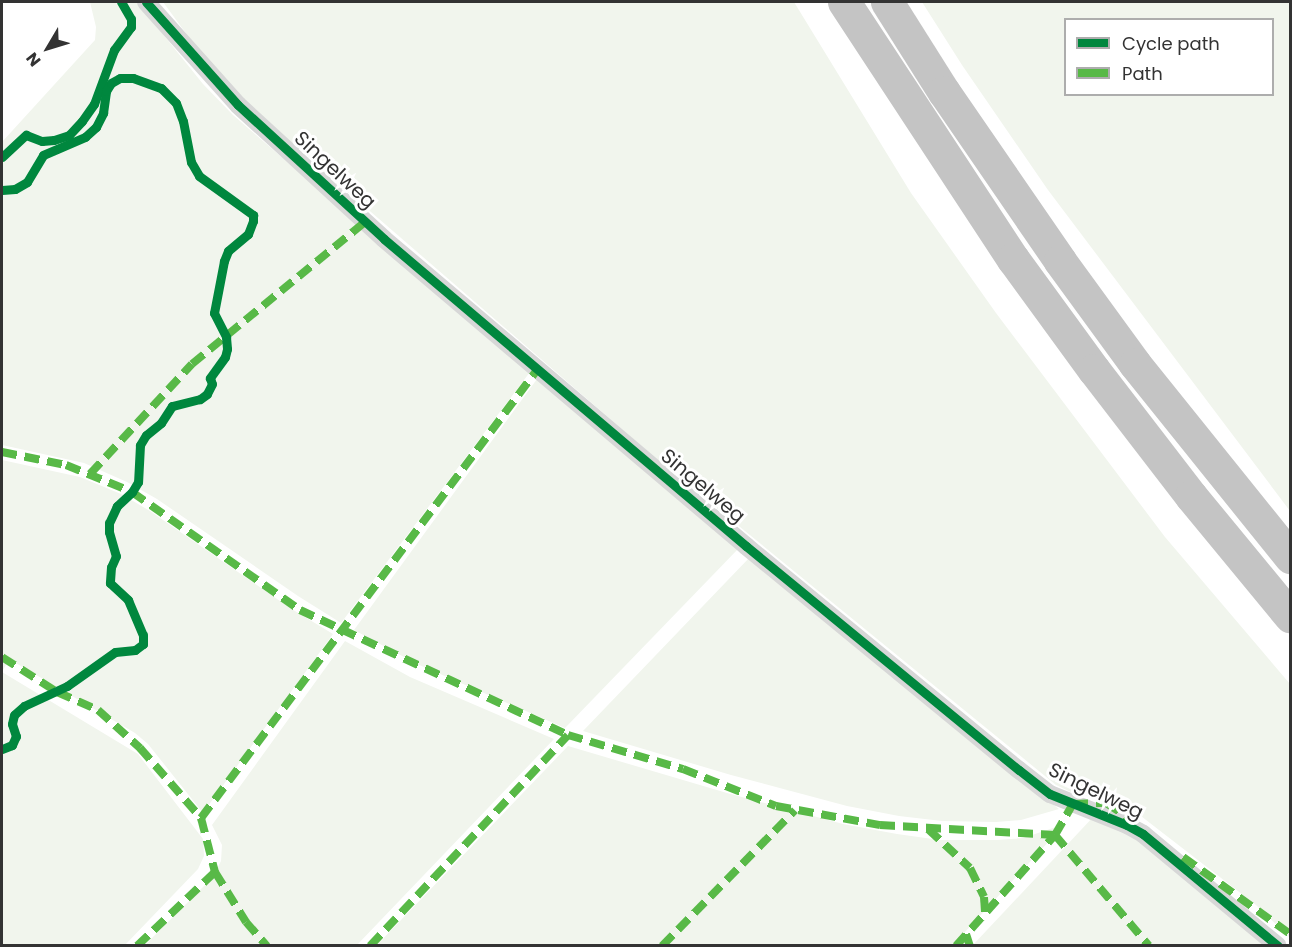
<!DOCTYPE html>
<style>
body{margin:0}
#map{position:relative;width:1292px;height:947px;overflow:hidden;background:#fff;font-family:Poppins,sans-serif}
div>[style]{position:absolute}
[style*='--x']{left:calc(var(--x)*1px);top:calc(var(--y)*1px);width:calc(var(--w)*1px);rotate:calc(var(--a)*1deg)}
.green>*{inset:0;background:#f1f5ed}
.street>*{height:18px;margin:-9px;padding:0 9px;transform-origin:9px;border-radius:9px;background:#d7d7d7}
.highway>*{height:33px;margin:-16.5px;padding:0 16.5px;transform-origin:16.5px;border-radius:16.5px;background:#c4c4c4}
.quiet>*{height:8px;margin-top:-4px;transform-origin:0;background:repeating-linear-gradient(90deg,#58b947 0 15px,transparent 0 23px)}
.cycleway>*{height:9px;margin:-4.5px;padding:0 4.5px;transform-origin:4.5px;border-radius:4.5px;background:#00873e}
span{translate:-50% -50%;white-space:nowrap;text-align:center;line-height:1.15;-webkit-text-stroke:6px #fff;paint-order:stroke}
.street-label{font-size:20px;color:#333}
.frame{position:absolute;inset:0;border:3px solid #333;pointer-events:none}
.legend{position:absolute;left:1064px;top:18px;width:210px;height:78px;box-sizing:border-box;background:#fff;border:2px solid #adadad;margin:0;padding:8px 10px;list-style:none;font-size:18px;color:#333}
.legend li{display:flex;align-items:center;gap:12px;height:30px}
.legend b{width:30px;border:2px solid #adadad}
.north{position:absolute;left:18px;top:18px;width:60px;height:60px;-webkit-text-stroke:4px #fff;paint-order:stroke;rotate:232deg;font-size:16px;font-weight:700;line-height:24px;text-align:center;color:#333}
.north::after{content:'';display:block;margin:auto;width:21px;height:27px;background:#333;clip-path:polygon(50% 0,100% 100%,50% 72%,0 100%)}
</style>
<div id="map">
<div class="green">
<div style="clip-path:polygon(90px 2px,137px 2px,203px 84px,233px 115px,530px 372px,341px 623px,298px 596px,157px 499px,127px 482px,84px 463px,2px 445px,2px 142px,95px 40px,96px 27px)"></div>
<div style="clip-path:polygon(163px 2px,794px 2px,911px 193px,996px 313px,1165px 537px,1290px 684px,1290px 938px,1256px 905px,1137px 813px,1118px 803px,1073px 793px,1056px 785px,653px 456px,245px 103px,207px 62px)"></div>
<div style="clip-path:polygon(evenodd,922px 2px,1290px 2px,1290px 511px,1048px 190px,962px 65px,922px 2px,1066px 20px,1272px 20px,1272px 94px,1066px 94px,1066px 20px)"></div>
<div style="clip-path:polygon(537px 379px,739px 548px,565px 728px,417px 664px,354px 630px)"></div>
<div style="clip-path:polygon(2px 460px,80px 477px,121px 494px,150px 511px,290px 608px,333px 634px,203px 813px,148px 744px,135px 733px,9px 659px,2px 672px,138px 754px,203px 839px,204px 856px,198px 869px,125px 945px,2px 945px)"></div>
<div style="clip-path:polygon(750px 557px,1023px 781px,1059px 809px,1021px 820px,996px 822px,942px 821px,899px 816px,847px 806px,731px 775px,583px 731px)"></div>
<div style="clip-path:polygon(345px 641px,410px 677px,554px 739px,357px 945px,145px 945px,213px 877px,221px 861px,222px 845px,212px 825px)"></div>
<div style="clip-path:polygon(568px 746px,727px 793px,843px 824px,897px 834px,940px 840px,997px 840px,1023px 838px,1065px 824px,953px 945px,377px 945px)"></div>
<div style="clip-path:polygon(1095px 815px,1124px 828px,1271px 946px,972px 946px)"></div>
</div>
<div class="street">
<div style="--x:146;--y:2;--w:138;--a:48.2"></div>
<div style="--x:238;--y:105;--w:198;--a:42.5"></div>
<div style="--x:384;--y:239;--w:475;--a:40.3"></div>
<div style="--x:746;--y:546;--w:353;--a:39.4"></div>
<div style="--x:1019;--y:770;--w:39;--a:38"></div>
<div style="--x:1050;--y:794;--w:83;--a:21.9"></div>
<div style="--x:1127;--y:825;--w:18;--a:29"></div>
<div style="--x:1143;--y:834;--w:175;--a:39.7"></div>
</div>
<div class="highway">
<div style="--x:844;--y:2;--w:308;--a:56.7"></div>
<div style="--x:1013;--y:259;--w:137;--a:53.9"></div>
<div style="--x:1094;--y:370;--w:159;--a:52.4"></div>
<div style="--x:1191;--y:496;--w:156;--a:50.5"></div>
<div style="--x:887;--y:2;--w:107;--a:57.7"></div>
<div style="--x:944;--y:92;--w:205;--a:55.5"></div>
<div style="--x:1060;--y:261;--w:127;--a:53.9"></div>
<div style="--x:1135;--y:364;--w:248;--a:51.2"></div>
</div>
<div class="quiet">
<div style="--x:2;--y:452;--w:65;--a:11.5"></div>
<div style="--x:66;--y:465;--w:71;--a:22.2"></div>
<div style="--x:132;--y:492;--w:205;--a:35.1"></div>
<div style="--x:300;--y:610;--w:296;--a:25"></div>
<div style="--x:568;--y:735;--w:120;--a:16.5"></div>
<div style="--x:683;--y:769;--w:100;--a:21.7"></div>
<div style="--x:776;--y:806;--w:106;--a:10.4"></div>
<div style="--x:880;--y:825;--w:175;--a:3.3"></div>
<div style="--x:1055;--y:835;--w:145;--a:49.7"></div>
<div style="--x:90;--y:474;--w:150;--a:-47.2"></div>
<div style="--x:192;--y:364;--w:224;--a:-39.4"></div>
<div style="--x:2;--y:657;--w:65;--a:32.5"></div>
<div style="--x:57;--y:692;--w:45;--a:23.7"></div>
<div style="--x:98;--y:710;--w:57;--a:42.1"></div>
<div style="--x:140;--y:748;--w:93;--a:48.9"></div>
<div style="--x:201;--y:818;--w:56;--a:75.5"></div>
<div style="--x:215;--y:872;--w:59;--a:58.2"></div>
<div style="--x:246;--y:922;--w:32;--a:49"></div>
<div style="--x:201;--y:818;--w:560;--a:-53.13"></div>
<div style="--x:928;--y:829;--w:57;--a:42.9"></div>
<div style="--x:970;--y:868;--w:32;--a:64"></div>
<div style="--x:984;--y:897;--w:16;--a:86"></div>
<div style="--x:1183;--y:857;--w:132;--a:35.7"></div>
<div style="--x:966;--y:934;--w:13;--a:72"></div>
<div style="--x:137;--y:946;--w:108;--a:-43.5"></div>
<div style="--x:370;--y:946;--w:289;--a:-46.8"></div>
<div style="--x:662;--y:946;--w:190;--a:-45.6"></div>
<div style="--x:956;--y:946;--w:149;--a:-48.3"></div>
<div style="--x:1055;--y:835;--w:36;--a:-60"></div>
<div style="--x:1073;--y:804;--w:33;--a:-2"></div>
<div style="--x:1106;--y:803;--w:31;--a:33"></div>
</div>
<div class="cycleway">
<div style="--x:146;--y:2;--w:138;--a:48.2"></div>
<div style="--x:238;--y:105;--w:198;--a:42.5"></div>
<div style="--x:384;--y:239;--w:475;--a:40.3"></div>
<div style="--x:746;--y:546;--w:353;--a:39.4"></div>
<div style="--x:1019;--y:770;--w:39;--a:38"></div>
<div style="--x:1050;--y:794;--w:83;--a:21.9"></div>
<div style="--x:1127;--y:825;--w:18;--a:29"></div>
<div style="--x:1143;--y:834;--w:175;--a:39.7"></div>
<div style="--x:2;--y:157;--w:33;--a:-43"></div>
<div style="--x:26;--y:135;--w:17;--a:21"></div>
<div style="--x:42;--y:141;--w:12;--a:-5"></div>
<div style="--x:54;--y:140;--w:16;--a:-18"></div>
<div style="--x:69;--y:135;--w:19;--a:-47"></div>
<div style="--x:82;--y:121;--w:21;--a:-55"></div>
<div style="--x:94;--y:104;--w:58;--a:-69.7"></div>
<div style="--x:114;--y:50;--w:29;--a:-54"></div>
<div style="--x:131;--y:27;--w:8;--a:-90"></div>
<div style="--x:131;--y:19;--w:20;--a:-120"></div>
<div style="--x:2;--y:190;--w:13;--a:-4"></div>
<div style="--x:15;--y:189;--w:14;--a:-30"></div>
<div style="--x:27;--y:182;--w:31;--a:-59"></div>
<div style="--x:43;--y:155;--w:46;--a:-23.2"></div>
<div style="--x:85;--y:137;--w:15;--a:-42"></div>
<div style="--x:96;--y:127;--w:16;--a:-63"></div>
<div style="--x:103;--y:113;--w:22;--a:-82"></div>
<div style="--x:106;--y:91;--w:9;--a:-58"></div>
<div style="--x:111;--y:83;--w:10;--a:-29"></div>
<div style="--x:120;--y:78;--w:13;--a:0"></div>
<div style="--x:133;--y:78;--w:30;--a:20"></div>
<div style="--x:161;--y:88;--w:21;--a:45"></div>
<div style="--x:176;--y:103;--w:19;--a:69"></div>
<div style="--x:183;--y:121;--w:42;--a:79"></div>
<div style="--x:191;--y:162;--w:16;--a:60"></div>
<div style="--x:199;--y:176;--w:67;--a:35.8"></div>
<div style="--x:253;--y:215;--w:6;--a:90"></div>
<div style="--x:253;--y:221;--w:14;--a:111"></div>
<div style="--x:248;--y:234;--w:26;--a:140"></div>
<div style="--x:228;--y:251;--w:11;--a:112"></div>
<div style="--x:224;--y:261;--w:53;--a:100.9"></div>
<div style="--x:214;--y:313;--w:27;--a:63"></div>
<div style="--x:226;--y:337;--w:12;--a:85"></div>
<div style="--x:227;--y:349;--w:8;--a:104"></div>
<div style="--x:225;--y:357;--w:26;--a:126"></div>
<div style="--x:210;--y:378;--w:6;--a:72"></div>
<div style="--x:212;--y:384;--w:11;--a:117"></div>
<div style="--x:207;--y:394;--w:9;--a:144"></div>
<div style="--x:200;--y:399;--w:29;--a:166"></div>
<div style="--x:172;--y:406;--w:20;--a:123"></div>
<div style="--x:161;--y:423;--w:19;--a:141"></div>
<div style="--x:146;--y:435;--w:12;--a:121"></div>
<div style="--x:140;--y:445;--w:37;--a:93"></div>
<div style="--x:138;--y:482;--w:12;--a:121"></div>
<div style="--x:132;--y:492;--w:21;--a:137"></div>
<div style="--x:117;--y:506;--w:19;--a:115"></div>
<div style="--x:109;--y:523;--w:9;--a:90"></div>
<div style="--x:109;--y:532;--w:25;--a:74"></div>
<div style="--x:116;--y:556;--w:12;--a:114"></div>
<div style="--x:111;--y:567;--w:16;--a:94"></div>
<div style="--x:110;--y:583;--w:25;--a:43"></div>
<div style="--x:128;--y:600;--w:38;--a:67"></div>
<div style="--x:143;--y:635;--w:9;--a:90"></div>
<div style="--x:143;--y:644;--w:10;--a:143"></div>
<div style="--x:135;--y:650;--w:20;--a:174"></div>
<div style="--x:115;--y:652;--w:59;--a:144.7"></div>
<div style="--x:67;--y:686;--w:47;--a:155.1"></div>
<div style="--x:24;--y:706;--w:13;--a:138"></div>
<div style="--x:14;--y:715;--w:9;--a:103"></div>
<div style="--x:12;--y:724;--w:13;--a:72"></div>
<div style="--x:16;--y:736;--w:10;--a:114"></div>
<div style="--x:12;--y:745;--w:11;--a:158"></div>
</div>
<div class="street-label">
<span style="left:335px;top:170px;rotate:43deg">Singelweg</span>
<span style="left:703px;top:486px;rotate:40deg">Singelweg</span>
<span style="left:1096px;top:791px;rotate:26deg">Singelweg</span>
</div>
<div class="frame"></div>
<ul class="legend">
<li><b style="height:8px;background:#00873e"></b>Cycle path</li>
<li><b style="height:8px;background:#58b947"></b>Path</li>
</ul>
<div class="north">N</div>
</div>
